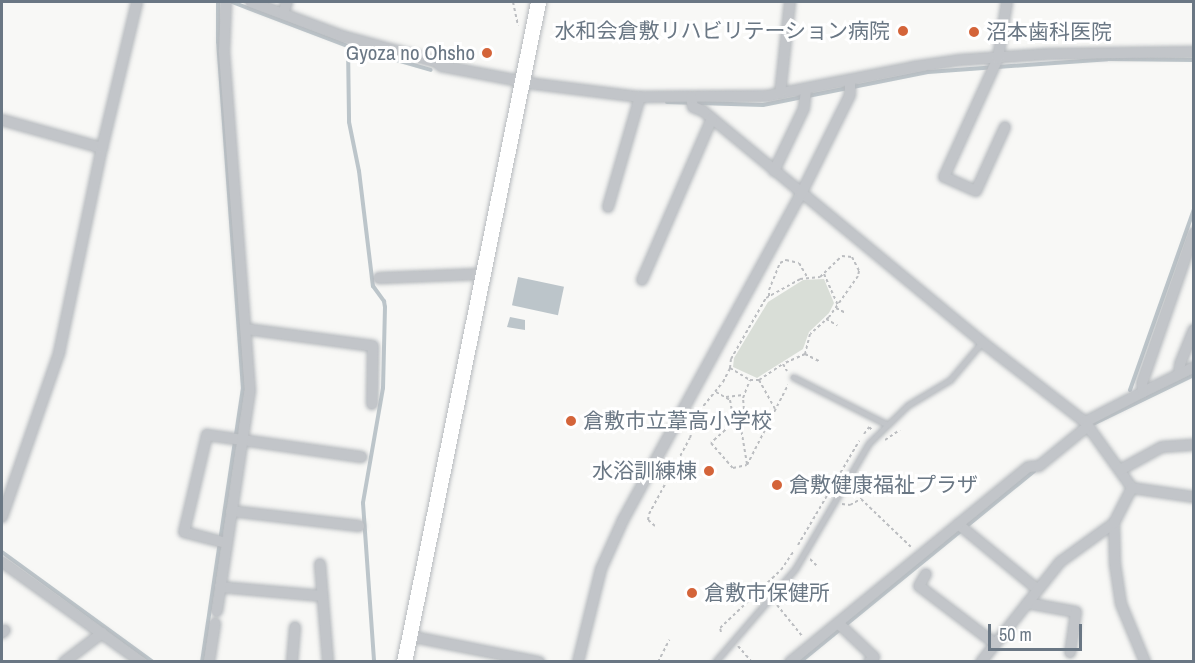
<!DOCTYPE html>
<meta charset="utf-8">
<style>
body{margin:0}
#map{position:relative;width:1195px;height:663px;overflow:hidden;background:#f8f8f6;font-family:"Archivo Narrow","Noto Sans JP",sans-serif}
div>[style]{position:absolute}
[style*='--x']{left:calc(var(--x)*1px);top:calc(var(--y)*1px);width:calc(var(--w)*1px);rotate:calc(var(--a)*1deg)}
.green>*{inset:0;background:#d9ded7}
.water>*{inset:0;background:#bcc5ca;transform-origin:0 0}
.stream>*{height:4px;margin:-2px;padding:0 2px;transform-origin:2px;border-radius:2px;background:#bcc5ca}
.path>*{height:2px;margin-top:-1px;transform-origin:0;background:repeating-linear-gradient(90deg,#bcbec1 0 3px,transparent 0 6px)}
.roads{filter:drop-shadow(0 0 2px #b5b9bd) drop-shadow(0 0 2px #b5b9bd)}
.lane>*{height:5px;margin:-2.5px;padding:0 2.5px;transform-origin:2.5px;border-radius:2.5px;background:#c2c5c9}
.street>*{height:10px;margin:-5px;padding:0 5px;transform-origin:5px;border-radius:5px;background:#c2c5c9}
.secondary>*{height:15px;margin:-7.5px;padding:0 7.5px;transform-origin:7.5px;border-radius:7.5px;background:#fff}
.dots>*{width:16px;height:16px;translate:-50% -50%;box-sizing:border-box;border:3px solid #fff;border-radius:50%}
span{translate:-50% -50%;white-space:nowrap;text-align:center;line-height:1.15;-webkit-text-stroke:6px #fff;paint-order:stroke}
.poi-label{font-size:21px;color:#6a7784}
.right{translate:-100% -50%;text-align:right}
.left{translate:0 -50%;text-align:left}
.frame{position:absolute;inset:0;border:3px solid #6a7784;pointer-events:none}
.scale{position:absolute;left:988px;top:624px;width:94px;height:27px;box-sizing:border-box;border:3px solid #6a7784;border-top:0;padding-left:8px;font-size:18px;line-height:21px;white-space:nowrap;color:#6a7784;-webkit-text-stroke:4px #fff;paint-order:stroke}
</style>
<div id="map">
<div class="green">
<div style="clip-path:polygon(824px 279px,834px 303px,829px 313px,809px 332px,803px 349px,757px 378px,733px 367px,734px 358px,768px 302px,803px 280px)"></div>
</div>
<div class="water">
<div style="left:518px;top:277px;width:47px;height:29px;rotate:12deg"></div>
<div style="clip-path:polygon(510px 317px,525px 320px,525px 330px,507px 327px)"></div>
</div>
<div class="stream">
<div style="--x:232;--y:2;--w:124;--a:20.8"></div>
<div style="--x:348;--y:46;--w:86;--a:16.1"></div>
<div style="--x:348;--y:46;--w:76;--a:89.2"></div>
<div style="--x:349;--y:122;--w:50;--a:78.5"></div>
<div style="--x:359;--y:171;--w:116;--a:83.1"></div>
<div style="--x:373;--y:286;--w:19;--a:54"></div>
<div style="--x:384;--y:301;--w:6;--a:81"></div>
<div style="--x:385;--y:307;--w:81;--a:91.4"></div>
<div style="--x:383;--y:388;--w:117;--a:99.9"></div>
<div style="--x:363;--y:503;--w:159;--a:86"></div>
<div style="--x:667;--y:102;--w:96;--a:1.8"></div>
<div style="--x:763;--y:105;--w:168;--a:-11.3"></div>
<div style="--x:928;--y:72;--w:180;--a:-4.1"></div>
<div style="--x:1108;--y:59;--w:86;--a:0.7"></div>
<div style="--x:1130;--y:390;--w:192;--a:-70.5"></div>
<div style="--x:1095;--y:423;--w:110;--a:-25.9"></div>
<div style="--x:2;--y:552;--w:187;--a:36.1"></div>
<div style="--x:202;--y:662;--w:276;--a:-81.5"></div>
<div style="--x:243;--y:389;--w:348;--a:-94.1"></div>
<div style="--x:218;--y:42;--w:40;--a:-90"></div>
<div style="--x:800;--y:662;--w:302;--a:-39.2"></div>
</div>
<div class="path">
<div style="--x:513;--y:2;--w:24;--a:78"></div>
<div style="--x:824;--y:274;--w:35;--a:66"></div>
<div style="--x:769;--y:296;--w:6;--a:-90"></div>
<div style="--x:769;--y:290;--w:29;--a:-68"></div>
<div style="--x:780;--y:263;--w:7;--a:-27"></div>
<div style="--x:786;--y:260;--w:13;--a:13"></div>
<div style="--x:799;--y:263;--w:16;--a:60"></div>
<div style="--x:836;--y:308;--w:11;--a:27"></div>
<div style="--x:826;--y:319;--w:13;--a:29"></div>
<div style="--x:805;--y:354;--w:16;--a:27"></div>
<div style="--x:730;--y:368;--w:23;--a:31"></div>
<div style="--x:750;--y:380;--w:9;--a:0"></div>
<div style="--x:759;--y:380;--w:29;--a:-34"></div>
<div style="--x:783;--y:364;--w:8;--a:60"></div>
<div style="--x:759;--y:380;--w:33;--a:61"></div>
<div style="--x:716;--y:392;--w:16;--a:30"></div>
<div style="--x:730;--y:400;--w:22;--a:80"></div>
<div style="--x:734;--y:422;--w:6;--a:0"></div>
<div style="--x:726;--y:397;--w:17;--a:-7"></div>
<div style="--x:745;--y:421;--w:23;--a:13"></div>
<div style="--x:734;--y:422;--w:31;--a:138"></div>
<div style="--x:711;--y:443;--w:33;--a:49"></div>
<div style="--x:733;--y:468;--w:14;--a:-12"></div>
<div style="--x:864;--y:434;--w:9;--a:-54"></div>
<div style="--x:869;--y:427;--w:4;--a:45"></div>
<div style="--x:885;--y:440;--w:18;--a:-34"></div>
<div style="--x:747;--y:464;--w:43;--a:-99.5"></div>
<div style="--x:740;--y:422;--w:5;--a:-11"></div>
<div style="--x:745;--y:421;--w:23;--a:-95"></div>
<div style="--x:743;--y:398;--w:19;--a:-69"></div>
<div style="--x:747;--y:465;--w:90;--a:-62.9"></div>
<div style="--x:842;--y:504;--w:8;--a:7"></div>
<div style="--x:850;--y:505;--w:13;--a:-29"></div>
<div style="--x:861;--y:499;--w:69;--a:43.8"></div>
<div style="--x:655;--y:526;--w:9;--a:-139"></div>
<div style="--x:648;--y:520;--w:6;--a:-81"></div>
<div style="--x:649;--y:514;--w:86;--a:-61.7"></div>
<div style="--x:690;--y:438;--w:24;--a:-75"></div>
<div style="--x:696;--y:415;--w:43;--a:-50.7"></div>
<div style="--x:723;--y:382;--w:16;--a:-63"></div>
<div style="--x:730;--y:368;--w:9;--a:-84"></div>
<div style="--x:731;--y:359;--w:70;--a:-60.2"></div>
<div style="--x:766;--y:298;--w:39;--a:-29"></div>
<div style="--x:800;--y:279;--w:20;--a:-6"></div>
<div style="--x:820;--y:277;--w:30;--a:-44"></div>
<div style="--x:842;--y:256;--w:10;--a:6"></div>
<div style="--x:852;--y:257;--w:16;--a:63"></div>
<div style="--x:859;--y:271;--w:5;--a:101"></div>
<div style="--x:858;--y:276;--w:50;--a:125.3"></div>
<div style="--x:829;--y:317;--w:25;--a:138"></div>
<div style="--x:810;--y:334;--w:21;--a:104"></div>
<div style="--x:805;--y:354;--w:24;--a:156"></div>
<div style="--x:798;--y:545;--w:121;--a:-59.6"></div>
<div style="--x:810;--y:559;--w:10;--a:45"></div>
<div style="--x:777;--y:605;--w:40;--a:51"></div>
<div style="--x:721;--y:632;--w:4;--a:-104"></div>
<div style="--x:720;--y:628;--w:84;--a:-43.6"></div>
<div style="--x:781;--y:570;--w:22;--a:-56"></div>
<div style="--x:738;--y:646;--w:20;--a:49"></div>
<div style="--x:658;--y:662;--w:25;--a:-63"></div>
</div>
<div class="roads">
<div class="lane">
<div style="--x:793;--y:377;--w:104;--a:26.8"></div>
<div style="--x:715;--y:662;--w:123;--a:-49.3"></div>
<div style="--x:795;--y:569;--w:146;--a:-59.6"></div>
<div style="--x:869;--y:443;--w:54;--a:-44.3"></div>
<div style="--x:908;--y:405;--w:49;--a:-30.8"></div>
<div style="--x:950;--y:380;--w:50;--a:-49.9"></div>
</div>
<div class="street">
<div style="--x:251;--y:2;--w:97;--a:20.5"></div>
<div style="--x:342;--y:36;--w:98;--a:15.3"></div>
<div style="--x:437;--y:62;--w:6;--a:45"></div>
<div style="--x:441;--y:66;--w:96;--a:10.8"></div>
<div style="--x:535;--y:84;--w:106;--a:7.1"></div>
<div style="--x:640;--y:97;--w:127;--a:-0.5"></div>
<div style="--x:767;--y:96;--w:149;--a:-11.2"></div>
<div style="--x:913;--y:67;--w:48;--a:-8.5"></div>
<div style="--x:960;--y:60;--w:88;--a:-3.9"></div>
<div style="--x:1048;--y:54;--w:146;--a:-0.8"></div>
<div style="--x:283;--y:13;--w:12;--a:-70"></div>
<div style="--x:780;--y:94;--w:93;--a:-83.8"></div>
<div style="--x:691;--y:97;--w:10;--a:79"></div>
<div style="--x:693;--y:107;--w:11;--a:22"></div>
<div style="--x:703;--y:111;--w:362;--a:39.6"></div>
<div style="--x:982;--y:342;--w:130;--a:37.8"></div>
<div style="--x:1085;--y:422;--w:81;--a:54.5"></div>
<div style="--x:1132;--y:488;--w:63;--a:8.3"></div>
<div style="--x:2;--y:120;--w:104;--a:15.6"></div>
<div style="--x:1005;--y:127;--w:70;--a:114.4"></div>
<div style="--x:976;--y:191;--w:35;--a:-156"></div>
<div style="--x:944;--y:177;--w:131;--a:-65.6"></div>
<div style="--x:998;--y:58;--w:57;--a:-80.9"></div>
<div style="--x:774;--y:171;--w:70;--a:-64.5"></div>
<div style="--x:804;--y:108;--w:18;--a:-84"></div>
<div style="--x:608;--y:207;--w:115;--a:-73.8"></div>
<div style="--x:379;--y:278;--w:103;--a:-2.2"></div>
<div style="--x:642;--y:280;--w:176;--a:-66.6"></div>
<div style="--x:246;--y:329;--w:128;--a:7.6"></div>
<div style="--x:373;--y:346;--w:58;--a:91"></div>
<div style="--x:1179;--y:374;--w:10;--a:-84"></div>
<div style="--x:1180;--y:364;--w:37;--a:-68"></div>
<div style="--x:1143;--y:392;--w:57;--a:-26.1"></div>
<div style="--x:1085;--y:422;--w:65;--a:-27.3"></div>
<div style="--x:1143;--y:392;--w:9;--a:-96"></div>
<div style="--x:1142;--y:383;--w:159;--a:-70.9"></div>
<div style="--x:1120;--y:470;--w:48;--a:-28.7"></div>
<div style="--x:1162;--y:447;--w:32;--a:-4"></div>
<div style="--x:231;--y:511;--w:129;--a:6.7"></div>
<div style="--x:2;--y:517;--w:174;--a:-70.8"></div>
<div style="--x:59;--y:353;--w:209;--a:-78.2"></div>
<div style="--x:102;--y:148;--w:150;--a:-76.5"></div>
<div style="--x:1114;--y:523;--w:41;--a:88.6"></div>
<div style="--x:1115;--y:564;--w:40;--a:81.5"></div>
<div style="--x:1121;--y:604;--w:63;--a:67.5"></div>
<div style="--x:958;--y:524;--w:102;--a:39.4"></div>
<div style="--x:226;--y:543;--w:43;--a:-165.3"></div>
<div style="--x:184;--y:532;--w:100;--a:-76.7"></div>
<div style="--x:207;--y:435;--w:156;--a:8.1"></div>
<div style="--x:2;--y:562;--w:171;--a:35.7"></div>
<div style="--x:320;--y:564;--w:98;--a:85.3"></div>
<div style="--x:926;--y:574;--w:14;--a:120"></div>
<div style="--x:919;--y:586;--w:94;--a:37.2"></div>
<div style="--x:220;--y:587;--w:103;--a:5"></div>
<div style="--x:1027;--y:603;--w:50;--a:10.4"></div>
<div style="--x:1076;--y:612;--w:41;--a:98.3"></div>
<div style="--x:217;--y:611;--w:222;--a:-81.5"></div>
<div style="--x:250;--y:391;--w:342;--a:-94.4"></div>
<div style="--x:224;--y:50;--w:48;--a:-87.6"></div>
<div style="--x:838;--y:623;--w:50;--a:43.4"></div>
<div style="--x:874;--y:657;--w:7;--a:135"></div>
<div style="--x:2;--y:633;--w:4;--a:-45"></div>
<div style="--x:409;--y:636;--w:133;--a:11.3"></div>
<div style="--x:64;--y:662;--w:48;--a:-37.3"></div>
<div style="--x:209;--y:662;--w:39;--a:-81"></div>
<div style="--x:292;--y:662;--w:35;--a:-85"></div>
<div style="--x:578;--y:662;--w:96;--a:-76.1"></div>
<div style="--x:601;--y:569;--w:54;--a:-65.8"></div>
<div style="--x:623;--y:520;--w:371;--a:-61.4"></div>
<div style="--x:801;--y:194;--w:110;--a:-63.7"></div>
<div style="--x:850;--y:95;--w:14;--a:-90"></div>
<div style="--x:790;--y:662;--w:308;--a:-39.3"></div>
<div style="--x:1028;--y:467;--w:11;--a:-5"></div>
<div style="--x:1039;--y:466;--w:63;--a:-39.2"></div>
<div style="--x:981;--y:662;--w:127;--a:-51.7"></div>
<div style="--x:1060;--y:562;--w:67;--a:-35.8"></div>
<div style="--x:1114;--y:523;--w:39;--a:-63"></div>
</div>
<div class="secondary">
<div style="--x:404;--y:662;--w:673;--a:-78.52"></div>
</div>
</div>
<div class="dots">
<div style="left:903px;top:31px;background:#d46439"></div>
<div style="left:974px;top:32px;background:#d46439"></div>
<div style="left:487px;top:53px;background:#d46439"></div>
<div style="left:571px;top:421px;background:#d46439"></div>
<div style="left:709px;top:471px;background:#d46439"></div>
<div style="left:777px;top:485px;background:#d46439"></div>
<div style="left:692px;top:593px;background:#d46439"></div>
</div>
<div class="poi-label">
<span class="right" style="left:890px;top:31px">水和会倉敷リハビリテーション病院</span>
<span class="left" style="left:986px;top:32px">沼本歯科医院</span>
<span class="right" style="left:475px;top:53px">Gyoza no Ohsho</span>
<span class="left" style="left:583px;top:421px">倉敷市立葦高小学校</span>
<span class="right" style="left:697px;top:471px">水浴訓練棟</span>
<span class="left" style="left:789px;top:485px">倉敷健康福祉プラザ</span>
<span class="left" style="left:704px;top:593px">倉敷市保健所</span>
</div>
<div class="frame"></div>
<div class="scale">50 m</div>
</div>
